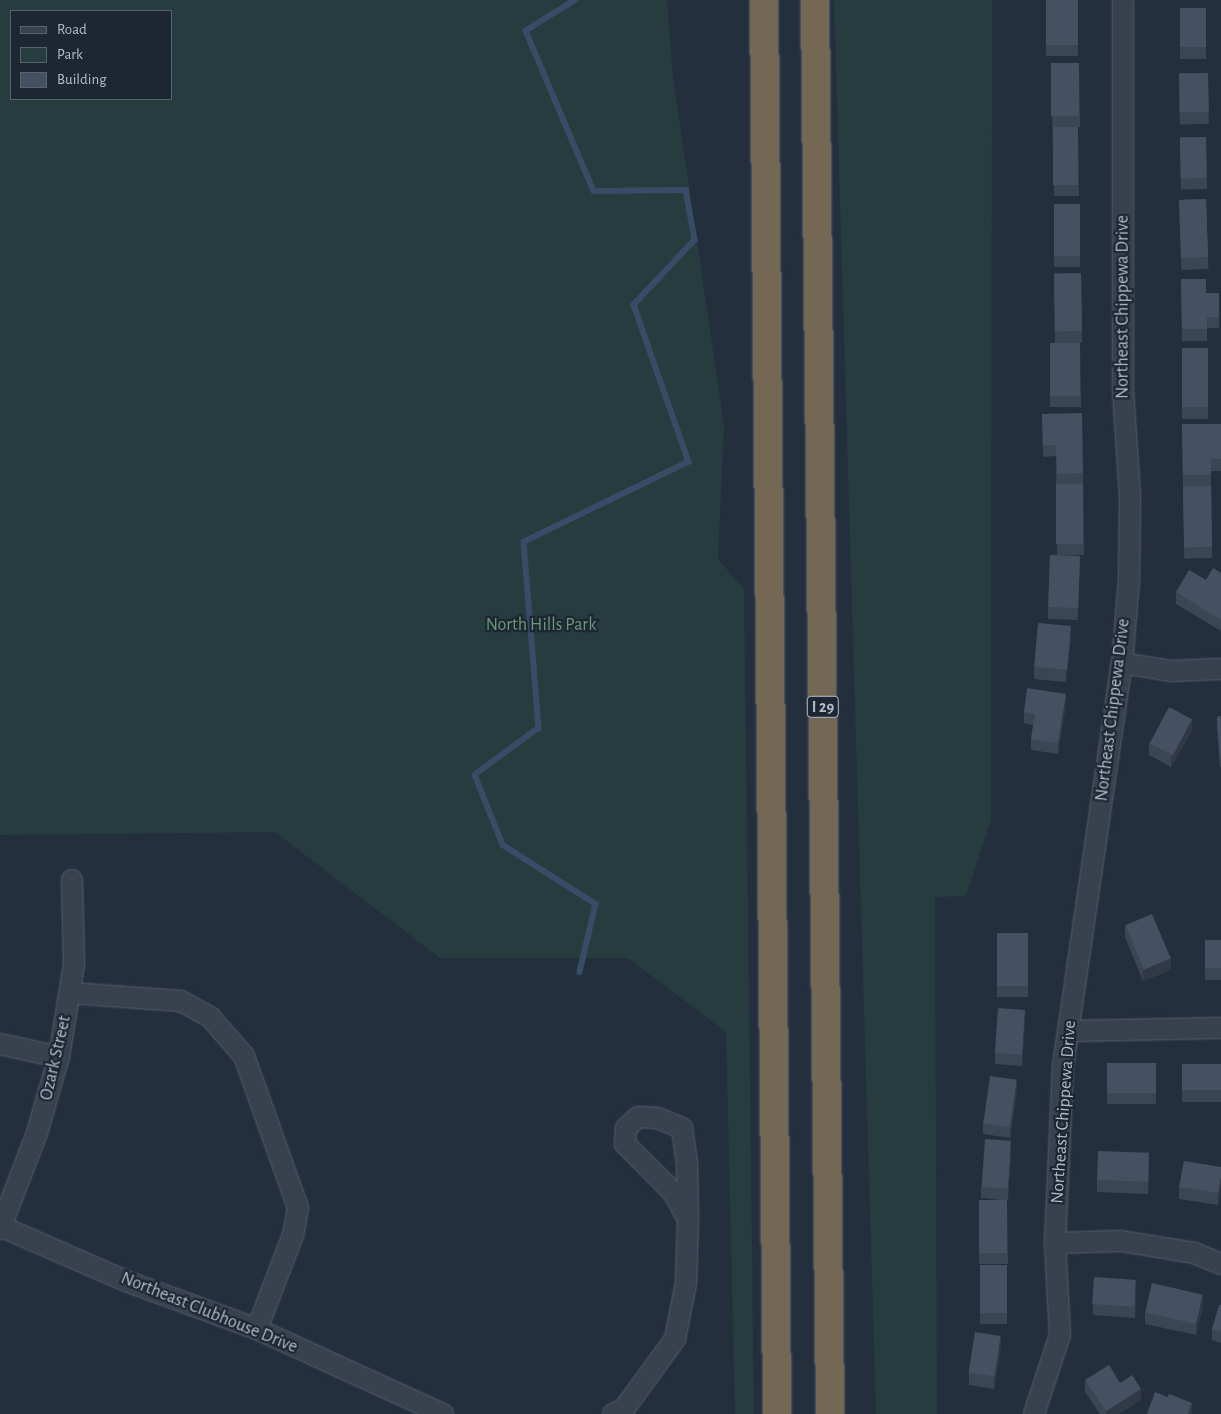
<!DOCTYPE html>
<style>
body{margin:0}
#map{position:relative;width:1221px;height:1414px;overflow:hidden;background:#242f3e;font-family:"Alegreya Sans",sans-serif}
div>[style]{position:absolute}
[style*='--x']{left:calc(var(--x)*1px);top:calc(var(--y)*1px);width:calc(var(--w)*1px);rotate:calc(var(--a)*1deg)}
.green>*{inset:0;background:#263c3f}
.stream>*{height:5.5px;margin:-2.75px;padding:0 2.75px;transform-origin:2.75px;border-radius:2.75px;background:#394c67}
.roads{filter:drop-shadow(0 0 1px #565f6c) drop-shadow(0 0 1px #565f6c)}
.minor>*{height:20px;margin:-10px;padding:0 10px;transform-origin:10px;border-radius:10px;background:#38414e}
.motorway>*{height:28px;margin:-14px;padding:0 14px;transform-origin:14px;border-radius:14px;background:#746855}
.wall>*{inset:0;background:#3b4654;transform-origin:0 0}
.shaded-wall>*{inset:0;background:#303945}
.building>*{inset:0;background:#455162;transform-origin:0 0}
span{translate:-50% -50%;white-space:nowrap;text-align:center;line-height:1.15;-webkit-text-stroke:4.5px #1d2633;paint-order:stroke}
.shield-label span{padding:1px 4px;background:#1d2633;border:1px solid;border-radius:4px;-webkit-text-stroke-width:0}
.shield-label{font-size:16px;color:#b4bcc9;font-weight:700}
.street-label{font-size:18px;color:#b4bcc9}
.park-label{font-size:18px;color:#6b9a76}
.legend{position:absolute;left:10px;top:10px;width:162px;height:90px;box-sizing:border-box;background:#1d2633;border:1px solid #59626f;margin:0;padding:6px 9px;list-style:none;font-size:15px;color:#b4bcc9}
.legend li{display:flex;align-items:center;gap:10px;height:25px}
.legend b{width:25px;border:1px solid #59626f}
</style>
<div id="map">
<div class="green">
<div style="clip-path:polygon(evenodd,0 0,667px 0,673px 77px,724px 426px,718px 559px,744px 589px,754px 1414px,735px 1414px,726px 1032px,628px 958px,440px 958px,275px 832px,0 835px,0 0,11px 11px,171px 11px,171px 99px,11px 99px,11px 11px)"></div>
<div style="clip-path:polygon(834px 0,992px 0,991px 820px,966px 896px,935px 897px,937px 1414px,876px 1414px)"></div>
</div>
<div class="stream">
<div style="--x:576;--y:0;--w:59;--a:148.2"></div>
<div style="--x:526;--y:31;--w:174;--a:67"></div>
<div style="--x:594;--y:191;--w:92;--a:-0.6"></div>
<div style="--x:686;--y:190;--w:51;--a:79.8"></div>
<div style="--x:695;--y:240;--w:89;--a:133.2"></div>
<div style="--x:634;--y:305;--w:166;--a:70.7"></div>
<div style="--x:689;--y:462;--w:183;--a:154.1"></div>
<div style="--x:524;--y:542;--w:187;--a:85.4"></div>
<div style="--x:539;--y:728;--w:79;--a:143.7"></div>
<div style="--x:475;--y:775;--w:75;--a:68.2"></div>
<div style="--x:503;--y:845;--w:110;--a:32.4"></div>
<div style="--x:596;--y:904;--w:70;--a:103.2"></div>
</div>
<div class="roads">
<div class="minor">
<div style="--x:1122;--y:663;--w:50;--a:9.3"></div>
<div style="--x:1171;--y:671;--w:50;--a:-2.3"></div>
<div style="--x:70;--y:993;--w:111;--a:4.1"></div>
<div style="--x:181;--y:1001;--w:33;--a:29"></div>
<div style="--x:210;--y:1017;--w:52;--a:48.9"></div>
<div style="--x:244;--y:1056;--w:161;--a:70.4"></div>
<div style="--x:298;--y:1208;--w:27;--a:100"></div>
<div style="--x:293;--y:1235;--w:101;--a:111"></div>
<div style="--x:1068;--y:1031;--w:153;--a:-1.1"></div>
<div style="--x:0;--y:1044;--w:60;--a:12.4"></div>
<div style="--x:0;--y:1226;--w:137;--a:23.6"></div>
<div style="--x:126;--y:1281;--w:140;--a:20.1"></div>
<div style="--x:257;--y:1329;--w:205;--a:24.6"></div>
<div style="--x:0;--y:1229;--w:103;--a:-68.9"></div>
<div style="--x:37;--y:1133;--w:79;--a:-73.9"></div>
<div style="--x:59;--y:1057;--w:94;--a:-80.8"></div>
<div style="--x:74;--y:964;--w:84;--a:-91.4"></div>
<div style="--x:1055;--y:1243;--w:66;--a:-1.7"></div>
<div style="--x:1121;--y:1241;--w:74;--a:9.3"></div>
<div style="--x:1194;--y:1253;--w:29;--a:22"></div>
<div style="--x:613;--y:1414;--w:12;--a:-24"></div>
<div style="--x:624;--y:1409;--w:87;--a:-53.9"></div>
<div style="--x:675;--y:1339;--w:57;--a:-78.9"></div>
<div style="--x:686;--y:1283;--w:64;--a:-88.2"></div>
<div style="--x:688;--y:1219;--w:56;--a:-91"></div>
<div style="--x:687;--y:1163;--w:35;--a:-98"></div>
<div style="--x:682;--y:1128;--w:27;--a:-158"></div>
<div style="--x:657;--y:1118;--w:19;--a:-177"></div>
<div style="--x:638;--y:1117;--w:16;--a:137"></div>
<div style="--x:626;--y:1128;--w:16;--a:94"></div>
<div style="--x:625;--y:1144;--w:68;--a:45"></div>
<div style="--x:673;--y:1192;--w:31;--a:61"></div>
<div style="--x:1034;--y:1414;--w:83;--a:-71.8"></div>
<div style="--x:1060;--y:1335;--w:92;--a:-93.1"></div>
<div style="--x:1055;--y:1243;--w:177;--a:-87.4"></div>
<div style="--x:1063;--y:1066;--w:407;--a:-81.7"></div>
<div style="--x:1122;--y:663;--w:83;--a:-85.2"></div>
<div style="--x:1129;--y:580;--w:84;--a:-89.3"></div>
<div style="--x:1130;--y:496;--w:106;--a:-93.8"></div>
<div style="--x:1123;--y:390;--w:390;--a:-90"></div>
</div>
<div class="motorway">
<div style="--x:764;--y:0;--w:1414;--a:89.47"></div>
<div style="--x:815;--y:0;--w:1414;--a:89.39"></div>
</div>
</div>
<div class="wall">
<div style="left:1046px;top:0;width:32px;height:56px"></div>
<div style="left:1180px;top:8px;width:26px;height:51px"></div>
<div style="clip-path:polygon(1051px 63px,1079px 63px,1080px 127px,1078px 127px,1079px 196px,1054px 196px)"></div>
<div style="left:1208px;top:73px;width:51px;height:29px;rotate:89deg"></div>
<div style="left:1206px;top:137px;width:52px;height:26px;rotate:89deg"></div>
<div style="left:1206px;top:199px;width:70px;height:27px;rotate:88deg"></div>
<div style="left:1054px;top:204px;width:26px;height:63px"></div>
<div style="clip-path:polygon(1081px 273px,1082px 343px,1072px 343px,1080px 343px,1081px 407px,1050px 407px,1050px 343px,1055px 343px,1054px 274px)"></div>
<div style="clip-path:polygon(1181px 279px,1206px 293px,1219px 293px,1219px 328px,1207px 328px,1207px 341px,1182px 341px)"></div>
<div style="left:1182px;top:348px;width:26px;height:71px"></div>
<div style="clip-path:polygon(1042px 414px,1083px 473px,1084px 555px,1057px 555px,1056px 456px,1043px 457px)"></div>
<div style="clip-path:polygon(1182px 424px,1221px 424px,1221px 471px,1211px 471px,1211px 486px,1183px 487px)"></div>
<div style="left:1211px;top:486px;width:72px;height:28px;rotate:89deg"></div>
<div style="left:1050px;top:555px;width:30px;height:64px;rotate:2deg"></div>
<div style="clip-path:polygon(1221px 573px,1221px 631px,1176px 604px,1176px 592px)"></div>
<div style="clip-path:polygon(1071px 638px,1066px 682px,1034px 679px,1034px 667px)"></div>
<div style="clip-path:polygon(1066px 705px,1058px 754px,1031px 750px,1031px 739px,1033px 725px,1024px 723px,1024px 712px)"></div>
<div style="clip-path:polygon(1221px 716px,1221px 767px,1220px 767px,1217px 728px,1217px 717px)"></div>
<div style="clip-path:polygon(1192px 731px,1171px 767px,1149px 755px,1149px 743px)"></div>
<div style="clip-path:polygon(1125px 925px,1171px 970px,1143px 981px,1125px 937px)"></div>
<div style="left:997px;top:933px;width:31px;height:64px"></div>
<div style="left:1205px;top:940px;width:16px;height:40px"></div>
<div style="clip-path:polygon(1025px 1022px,1022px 1066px,995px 1064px,995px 1053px)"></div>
<div style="left:1107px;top:1063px;width:49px;height:41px"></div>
<div style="left:1221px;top:1064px;width:38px;height:39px;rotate:90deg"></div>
<div style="clip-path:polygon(1017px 1091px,1010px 1138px,983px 1134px,983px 1123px)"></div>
<div style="clip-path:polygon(1011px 1153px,1008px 1200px,1007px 1200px,1008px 1264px,979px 1264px,979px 1200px,1002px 1200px,981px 1198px,981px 1187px)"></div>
<div style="clip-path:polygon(1149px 1164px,1148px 1194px,1097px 1192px,1097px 1180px)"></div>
<div style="clip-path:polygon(1221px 1167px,1218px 1205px,1179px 1199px,1179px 1187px)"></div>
<div style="left:980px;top:1265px;width:27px;height:59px"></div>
<div style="clip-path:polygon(1136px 1291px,1135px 1318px,1093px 1315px,1093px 1304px)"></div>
<div style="clip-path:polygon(1221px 1305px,1221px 1343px,1212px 1340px,1212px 1329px)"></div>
<div style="clip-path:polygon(1203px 1306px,1196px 1335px,1145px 1324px,1145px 1312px)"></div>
<div style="clip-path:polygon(1001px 1347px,994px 1389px,969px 1385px,969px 1373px)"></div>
<div style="clip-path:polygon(1085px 1380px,1120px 1383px,1141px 1400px,1119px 1414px,1100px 1414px,1085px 1392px)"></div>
</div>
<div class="shaded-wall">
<div style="clip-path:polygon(1071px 626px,1071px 638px,1066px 682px,1066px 671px)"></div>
<div style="clip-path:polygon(1066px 694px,1066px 705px,1058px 754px,1058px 743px)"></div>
<div style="clip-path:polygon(1192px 719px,1192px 731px,1171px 767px,1171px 755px)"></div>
<div style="clip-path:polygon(1171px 958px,1171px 970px,1143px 981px,1143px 970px)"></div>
<div style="clip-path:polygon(1025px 1010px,1025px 1022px,1022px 1066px,1022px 1055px)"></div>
<div style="clip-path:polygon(1017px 1080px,1017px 1091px,1010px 1138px,1010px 1127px)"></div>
<div style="clip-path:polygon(1011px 1141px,1011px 1153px,1008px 1200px,1008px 1189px)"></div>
<div style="clip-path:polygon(1221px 1177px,1221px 1189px,1218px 1205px,1218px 1193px)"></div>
<div style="clip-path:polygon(1136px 1280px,1136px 1291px,1135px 1318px,1135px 1306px)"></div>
<div style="clip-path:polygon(1203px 1295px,1203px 1306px,1196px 1335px,1196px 1324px)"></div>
<div style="clip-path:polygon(1001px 1336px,1001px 1347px,994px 1389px,994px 1377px)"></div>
<div style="clip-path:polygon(1141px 1389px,1141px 1400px,1119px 1414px,1106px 1414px,1106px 1411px)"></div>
<div style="clip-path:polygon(1192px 1403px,1192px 1414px,1188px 1414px)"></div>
</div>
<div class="building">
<div style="left:1046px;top:0;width:32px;height:45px"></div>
<div style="left:1180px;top:8px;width:26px;height:39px"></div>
<div style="left:1051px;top:63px;width:28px;height:53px"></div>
<div style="left:1208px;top:73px;width:39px;height:29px;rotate:89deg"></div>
<div style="left:1053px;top:127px;width:25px;height:58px"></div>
<div style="left:1206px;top:137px;width:41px;height:26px;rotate:89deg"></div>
<div style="left:1206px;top:199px;width:58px;height:27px;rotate:88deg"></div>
<div style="left:1054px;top:204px;width:26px;height:52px"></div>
<div style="left:1081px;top:273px;width:58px;height:27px;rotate:89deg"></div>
<div style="clip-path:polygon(1181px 279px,1206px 279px,1206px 293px,1219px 293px,1219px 317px,1207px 317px,1207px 329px,1182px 329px)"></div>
<div style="left:1050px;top:343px;width:30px;height:53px"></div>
<div style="left:1182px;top:348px;width:26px;height:59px"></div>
<div style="clip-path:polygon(1082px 413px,1083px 473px,1057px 474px,1056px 445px,1043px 445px,1042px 414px)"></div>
<div style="clip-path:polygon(1182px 424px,1221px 424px,1221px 459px,1211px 459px,1211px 475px,1183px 475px)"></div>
<div style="left:1056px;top:484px;width:27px;height:60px"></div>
<div style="left:1211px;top:486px;width:61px;height:28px;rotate:89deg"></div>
<div style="left:1050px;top:555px;width:30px;height:52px;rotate:2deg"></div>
<div style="clip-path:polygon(1213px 568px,1221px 573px,1221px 620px,1176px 592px,1189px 570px,1206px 580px)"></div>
<div style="left:1038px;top:623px;width:33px;height:44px;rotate:5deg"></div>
<div style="clip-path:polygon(1027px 688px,1066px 694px,1058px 743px,1031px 739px,1035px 714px,1024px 712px)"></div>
<div style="left:1169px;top:707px;width:26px;height:41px;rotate:28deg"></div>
<div style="clip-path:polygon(1221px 716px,1221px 756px,1220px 756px,1217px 717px)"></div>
<div style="left:1152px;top:914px;width:48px;height:29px;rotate:67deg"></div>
<div style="left:997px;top:933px;width:31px;height:53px"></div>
<div style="left:1205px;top:940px;width:16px;height:28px"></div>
<div style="left:998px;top:1008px;width:27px;height:45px;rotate:4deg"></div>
<div style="left:1107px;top:1063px;width:49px;height:30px"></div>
<div style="left:1221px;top:1064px;width:26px;height:39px;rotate:90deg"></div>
<div style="left:990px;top:1076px;width:27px;height:48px;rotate:8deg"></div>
<div style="left:985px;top:1139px;width:26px;height:48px;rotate:4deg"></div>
<div style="left:1098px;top:1151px;width:51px;height:29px;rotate:2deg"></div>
<div style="clip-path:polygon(1184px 1161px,1221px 1167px,1221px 1177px,1218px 1193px,1179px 1187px)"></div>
<div style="left:979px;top:1200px;width:28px;height:53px"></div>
<div style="left:980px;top:1265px;width:27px;height:48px"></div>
<div style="left:1094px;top:1277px;width:42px;height:27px;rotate:4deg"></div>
<div style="left:1152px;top:1283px;width:52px;height:30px;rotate:13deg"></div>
<div style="clip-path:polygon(1219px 1305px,1221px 1305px,1221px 1331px,1212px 1329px)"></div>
<div style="left:975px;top:1332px;width:26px;height:41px;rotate:9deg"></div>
<div style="clip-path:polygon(1109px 1365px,1120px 1383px,1132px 1375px,1141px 1389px,1106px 1411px,1085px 1380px)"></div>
<div style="clip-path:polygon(1155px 1392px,1168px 1397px,1169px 1394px,1192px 1403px,1188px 1414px,1147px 1414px)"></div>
</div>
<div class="shield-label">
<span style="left:823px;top:707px">I 29</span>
</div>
<div class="street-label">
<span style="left:1123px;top:307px;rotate:-90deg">Northeast Chippewa Drive</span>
<span style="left:1113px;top:710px;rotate:-83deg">Northeast Chippewa Drive</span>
<span style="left:56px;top:1058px;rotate:-77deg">Ozark Street</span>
<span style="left:1064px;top:1112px;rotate:-86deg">Northeast Chippewa Drive</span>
<span style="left:209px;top:1313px;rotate:22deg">Northeast Clubhouse Drive</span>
</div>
<div class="park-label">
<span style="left:541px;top:625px">North Hills Park</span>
</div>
<ul class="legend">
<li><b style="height:6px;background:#38414e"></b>Road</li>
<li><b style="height:14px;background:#263c3f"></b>Park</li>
<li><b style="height:14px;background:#455162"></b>Building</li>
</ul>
</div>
